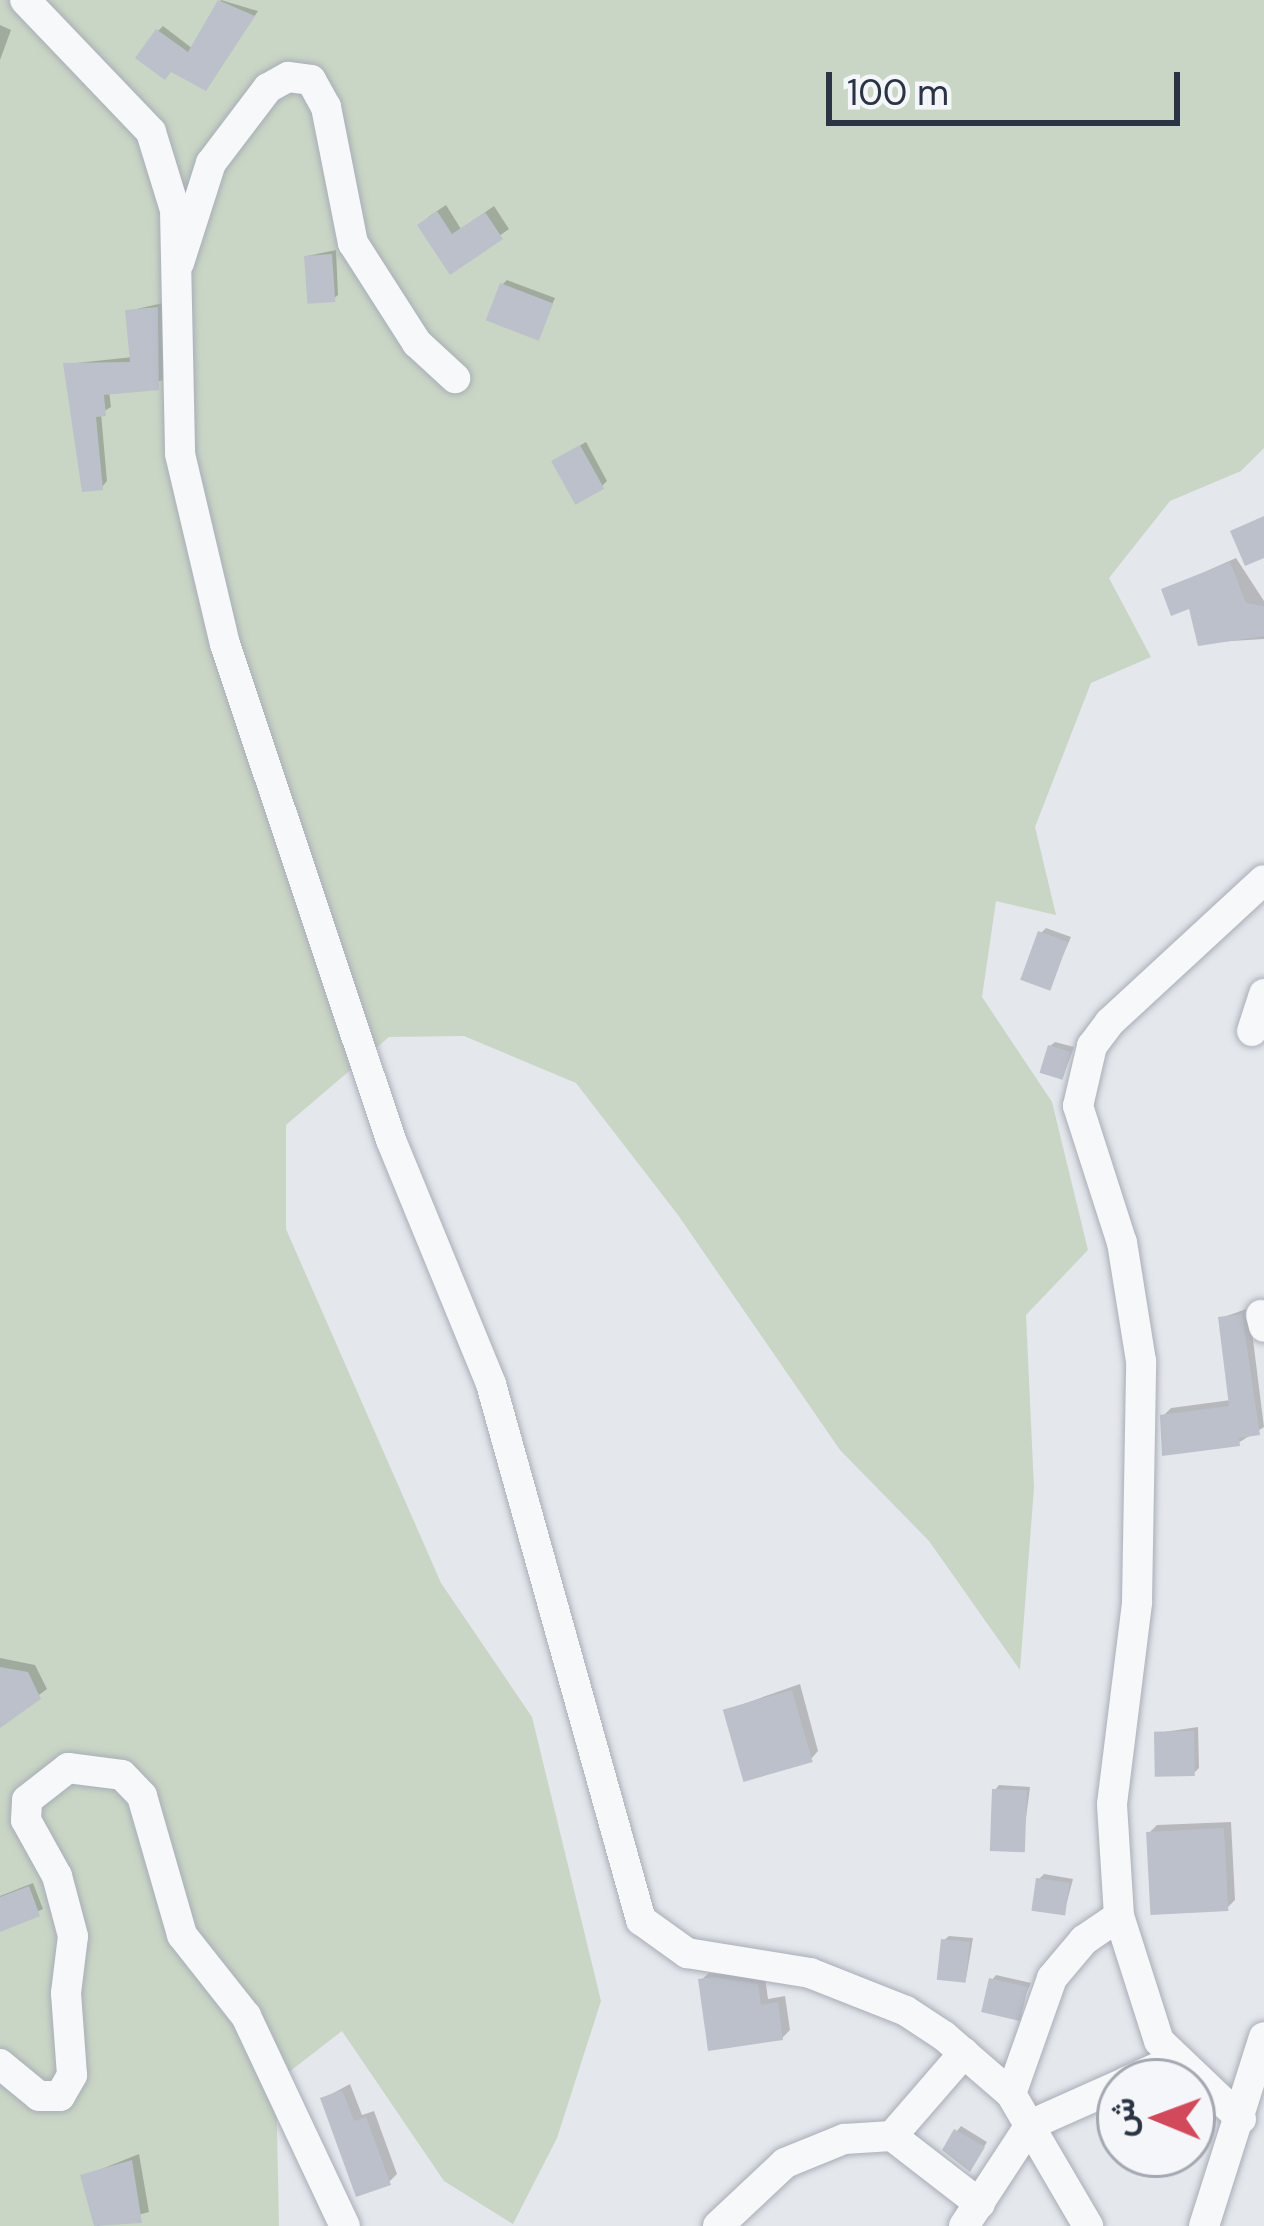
<!DOCTYPE html>
<meta charset="utf-8">
<style>
body{margin:0}
#map{position:relative;width:1264px;height:2226px;overflow:hidden;background:#e4e7ec;font-family:"DM Sans",Vazirmatn,sans-serif}
div>[style]{position:absolute}
[style*='--x']{left:calc(var(--x)*1px);top:calc(var(--y)*1px);width:calc(var(--w)*1px);rotate:calc(var(--a)*1deg)}
.green>*{inset:0;background:#c9d6c5}
.shadow>*{inset:0;background:#0003}
.building>*{inset:0;background:#bbc0ca;transform-origin:0 0}
.roads{filter:drop-shadow(0 0 3px #a9aeb7) drop-shadow(0 0 3px #a9aeb7)}
.minor>*{height:30px;margin:-15px;padding:0 15px;transform-origin:15px;border-radius:15px;background:#f7f8fa}
span{translate:-50% -50%;white-space:nowrap;text-align:center;line-height:1.15;-webkit-text-stroke:9px #f4f6f9;paint-order:stroke}
.north{position:absolute;left:1096px;top:2058px;width:120px;height:120px;box-sizing:border-box;background:#f4f6f9;border:3px solid #a4a8b1;border-radius:50%;rotate:271deg;font-size:33px;font-weight:700;line-height:48px;text-align:center;color:#2b3445}
.north::after{content:'';display:block;margin:auto;width:42px;height:54px;background:#d1495b;clip-path:polygon(50% 0,100% 100%,50% 72%,0 100%)}
.scale{position:absolute;left:826px;top:72px;width:354px;height:54px;box-sizing:border-box;border:6px solid #2b3445;border-top:0;padding-left:15px;font-size:36px;line-height:42px;white-space:nowrap;color:#2b3445;-webkit-text-stroke:9px #f4f6f9;paint-order:stroke}
</style>
<div id="map">
<div class="green">
<div style="clip-path:polygon(0 0,1264px 0,1264px 448px,1241px 471px,1170px 501px,1109px 578px,1151px 657px,1091px 683px,1035px 827px,1056px 915px,996px 901px,982px 997px,1052px 1102px,1088px 1250px,1026px 1315px,1034px 1488px,1020px 1670px,929px 1541px,840px 1450px,678px 1215px,576px 1083px,464px 1036px,389px 1037px,286px 1125px,286px 1229px,441px 1583px,532px 1717px,601px 2001px,557px 2138px,513px 2224px,444px 2181px,342px 2031px,276px 2082px,279px 2226px,0 2226px)"></div>
</div>
<div class="shadow">
<div style="clip-path:polygon(221px 0,258px 11px,210px 82px,158px 31px,163px 26px,193px 49px)"></div>
<div style="clip-path:polygon(0 25px,11px 30px,0 60px)"></div>
<div style="clip-path:polygon(446px 205px,461px 229px,494px 206px,509px 229px,451px 270px,428px 217px)"></div>
<div style="clip-path:polygon(336px 250px,338px 295px,333px 299px,307px 256px)"></div>
<div style="clip-path:polygon(507px 280px,555px 298px,537px 338px,502px 285px)"></div>
<div style="clip-path:polygon(163px 303px,164px 380px,109px 391px,111px 407px,101px 413px,107px 481px,101px 488px,67px 364px,133px 357px,128px 311px)"></div>
<div style="clip-path:polygon(586px 442px,607px 481px,602px 486px,560px 457px)"></div>
<div style="clip-path:polygon(1236px 558px,1264px 601px,1264px 639px,1200px 643px,1191px 605px,1164px 590px)"></div>
<div style="clip-path:polygon(1046px 928px,1071px 937px,1049px 987px,1041px 933px)"></div>
<div style="clip-path:polygon(1055px 1042px,1074px 1047px,1063px 1077px,1050px 1046px)"></div>
<div style="clip-path:polygon(1249px 1308px,1264px 1427px,1238px 1443px,1163px 1416px,1171px 1408px,1231px 1400px,1221px 1318px)"></div>
<div style="clip-path:polygon(0 1658px,35px 1665px,47px 1689px,0 1724px)"></div>
<div style="clip-path:polygon(800px 1684px,818px 1751px,811px 1759px,726px 1710px)"></div>
<div style="clip-path:polygon(1198px 1727px,1199px 1768px,1194px 1773px,1157px 1733px)"></div>
<div style="clip-path:polygon(999px 1785px,1030px 1787px,1022px 1850px,995px 1790px)"></div>
<div style="clip-path:polygon(1231px 1822px,1235px 1900px,1227px 1908px,1149px 1833px,1157px 1825px)"></div>
<div style="clip-path:polygon(1044px 1874px,1073px 1879px,1064px 1913px,1039px 1879px)"></div>
<div style="clip-path:polygon(33px 1883px,43px 1909px,0 1929px,0 1896px)"></div>
<div style="clip-path:polygon(949px 1936px,973px 1938px,966px 1979px,944px 1940px)"></div>
<div style="clip-path:polygon(709px 1973px,765px 1977px,768px 1999px,785px 1996px,790px 2030px,782px 2038px,701px 1980px)"></div>
<div style="clip-path:polygon(996px 1975px,1031px 1983px,1016px 2016px,992px 1980px)"></div>
<div style="clip-path:polygon(350px 2084px,362px 2115px,374px 2111px,397px 2174px,389px 2182px,324px 2098px)"></div>
<div style="clip-path:polygon(961px 2126px,987px 2142px,974px 2163px,957px 2131px)"></div>
<div style="clip-path:polygon(139px 2154px,149px 2212px,97px 2226px,84px 2176px)"></div>
</div>
<div class="building">
<div style="clip-path:polygon(218px 0,255px 16px,206px 91px,171px 72px,165px 80px,135px 58px,156px 29px,188px 52px)"></div>
<div style="clip-path:polygon(437px 211px,452px 234px,485px 212px,503px 239px,450px 275px,417px 225px)"></div>
<div style="left:332px;top:254px;width:48px;height:28px;rotate:86deg"></div>
<div style="left:500px;top:283px;width:57px;height:40px;rotate:21deg"></div>
<div style="clip-path:polygon(158px 307px,159px 390px,104px 395px,106px 416px,96px 417px,103px 490px,82px 492px,63px 363px,130px 362px,125px 310px)"></div>
<div style="left:580px;top:445px;width:50px;height:33px;rotate:61deg"></div>
<div style="clip-path:polygon(1264px 516px,1264px 558px,1245px 566px,1230px 531px)"></div>
<div style="clip-path:polygon(1230px 562px,1246px 603px,1264px 606px,1264px 636px,1198px 646px,1189px 609px,1171px 616px,1161px 589px)"></div>
<div style="left:1038px;top:931px;width:32px;height:52px;rotate:20deg"></div>
<div style="left:1048px;top:1045px;width:24px;height:29px;rotate:17deg"></div>
<div style="clip-path:polygon(1242px 1314px,1260px 1435px,1239px 1438px,1240px 1446px,1162px 1456px,1160px 1415px,1229px 1406px,1218px 1317px)"></div>
<div style="clip-path:polygon(0 1667px,28px 1672px,41px 1699px,0 1728px)"></div>
<div style="left:792px;top:1690px;width:75px;height:72px;rotate:74deg"></div>
<div style="left:1194px;top:1731px;width:45px;height:40px;rotate:89deg"></div>
<div style="left:992px;top:1789px;width:35px;height:62px;rotate:2deg"></div>
<div style="left:1224px;top:1828px;width:83px;height:78px;rotate:87deg"></div>
<div style="left:1036px;top:1878px;width:34px;height:33px;rotate:8deg"></div>
<div style="clip-path:polygon(29px 1886px,40px 1916px,0 1932px,0 1897px)"></div>
<div style="left:941px;top:1939px;width:29px;height:41px;rotate:6deg"></div>
<div style="clip-path:polygon(714px 1977px,758px 1984px,761px 2005px,778px 2002px,783px 2040px,708px 2051px,698px 1979px)"></div>
<div style="left:989px;top:1978px;width:40px;height:35px;rotate:13deg"></div>
<div style="clip-path:polygon(342px 2090px,354px 2121px,366px 2117px,391px 2185px,356px 2197px,320px 2098px)"></div>
<div style="clip-path:polygon(954px 2129px,985px 2147px,970px 2172px,942px 2150px)"></div>
<div style="clip-path:polygon(132px 2160px,142px 2223px,94px 2226px,80px 2175px)"></div>
</div>
<div class="roads">
<div class="minor">
<div style="--x:25;--y:0;--w:182;--a:46.3"></div>
<div style="--x:151;--y:132;--w:82;--a:72.9"></div>
<div style="--x:175;--y:210;--w:244;--a:88.8"></div>
<div style="--x:180;--y:454;--w:195;--a:76.7"></div>
<div style="--x:225;--y:644;--w:523;--a:71.5"></div>
<div style="--x:391;--y:1140;--w:264;--a:67.7"></div>
<div style="--x:491;--y:1384;--w:557;--a:74.37"></div>
<div style="--x:641;--y:1920;--w:57;--a:35.7"></div>
<div style="--x:687;--y:1953;--w:125;--a:9.2"></div>
<div style="--x:810;--y:1973;--w:103;--a:21.6"></div>
<div style="--x:906;--y:2011;--w:45;--a:33.3"></div>
<div style="--x:944;--y:2036;--w:89;--a:40.9"></div>
<div style="--x:1011;--y:2094;--w:153;--a:59.7"></div>
<div style="--x:179;--y:263;--w:105;--a:-72.3"></div>
<div style="--x:211;--y:163;--w:94;--a:-52.8"></div>
<div style="--x:268;--y:88;--w:23;--a:-29"></div>
<div style="--x:288;--y:77;--w:23;--a:7"></div>
<div style="--x:311;--y:80;--w:31;--a:61"></div>
<div style="--x:326;--y:107;--w:139;--a:78.8"></div>
<div style="--x:353;--y:243;--w:119;--a:57.4"></div>
<div style="--x:417;--y:343;--w:52;--a:42.6"></div>
<div style="--x:1252;--y:1031;--w:39;--a:-72"></div>
<div style="--x:1261;--y:1315;--w:12;--a:76"></div>
<div style="--x:0;--y:2064;--w:50;--a:39.4"></div>
<div style="--x:39;--y:2096;--w:21;--a:0"></div>
<div style="--x:60;--y:2096;--w:24;--a:-60"></div>
<div style="--x:72;--y:2075;--w:82;--a:-94.2"></div>
<div style="--x:66;--y:1993;--w:57;--a:-83"></div>
<div style="--x:73;--y:1936;--w:62;--a:-104.9"></div>
<div style="--x:57;--y:1876;--w:64;--a:-119"></div>
<div style="--x:26;--y:1820;--w:20;--a:-87"></div>
<div style="--x:27;--y:1800;--w:52;--a:-38"></div>
<div style="--x:68;--y:1768;--w:54;--a:7.4"></div>
<div style="--x:122;--y:1775;--w:29;--a:46"></div>
<div style="--x:142;--y:1796;--w:145;--a:73.9"></div>
<div style="--x:182;--y:1935;--w:103;--a:51.7"></div>
<div style="--x:246;--y:2016;--w:232;--a:64.8"></div>
<div style="--x:1126;--y:2082;--w:55;--a:-24.7"></div>
<div style="--x:1011;--y:2094;--w:123;--a:-70.5"></div>
<div style="--x:1052;--y:1978;--w:50;--a:-49.9"></div>
<div style="--x:1084;--y:1940;--w:42;--a:-34.4"></div>
<div style="--x:1241;--y:2119;--w:113;--a:-136.4"></div>
<div style="--x:1159;--y:2041;--w:131;--a:-107.7"></div>
<div style="--x:1119;--y:1916;--w:112;--a:-93.6"></div>
<div style="--x:1112;--y:1804;--w:204;--a:-82.9"></div>
<div style="--x:1137;--y:1602;--w:241;--a:-89"></div>
<div style="--x:1141;--y:1361;--w:120;--a:-99.1"></div>
<div style="--x:1122;--y:1243;--w:144;--a:-107.8"></div>
<div style="--x:1078;--y:1106;--w:62;--a:-76.9"></div>
<div style="--x:1092;--y:1046;--w:30;--a:-53"></div>
<div style="--x:1110;--y:1022;--w:209;--a:-42.7"></div>
<div style="--x:892;--y:2136;--w:110;--a:-49.1"></div>
<div style="--x:718;--y:2226;--w:92;--a:-43.2"></div>
<div style="--x:785;--y:2163;--w:64;--a:-22.1"></div>
<div style="--x:844;--y:2139;--w:48;--a:-3.6"></div>
<div style="--x:892;--y:2136;--w:111;--a:37.7"></div>
<div style="--x:964;--y:2226;--w:121;--a:-56.8"></div>
<div style="--x:1030;--y:2125;--w:98;--a:-24"></div>
<div style="--x:1204;--y:2226;--w:198;--a:-72.4"></div>
</div>
</div>
<div class="north">ش</div>
<div class="scale">100 m</div>
</div>
